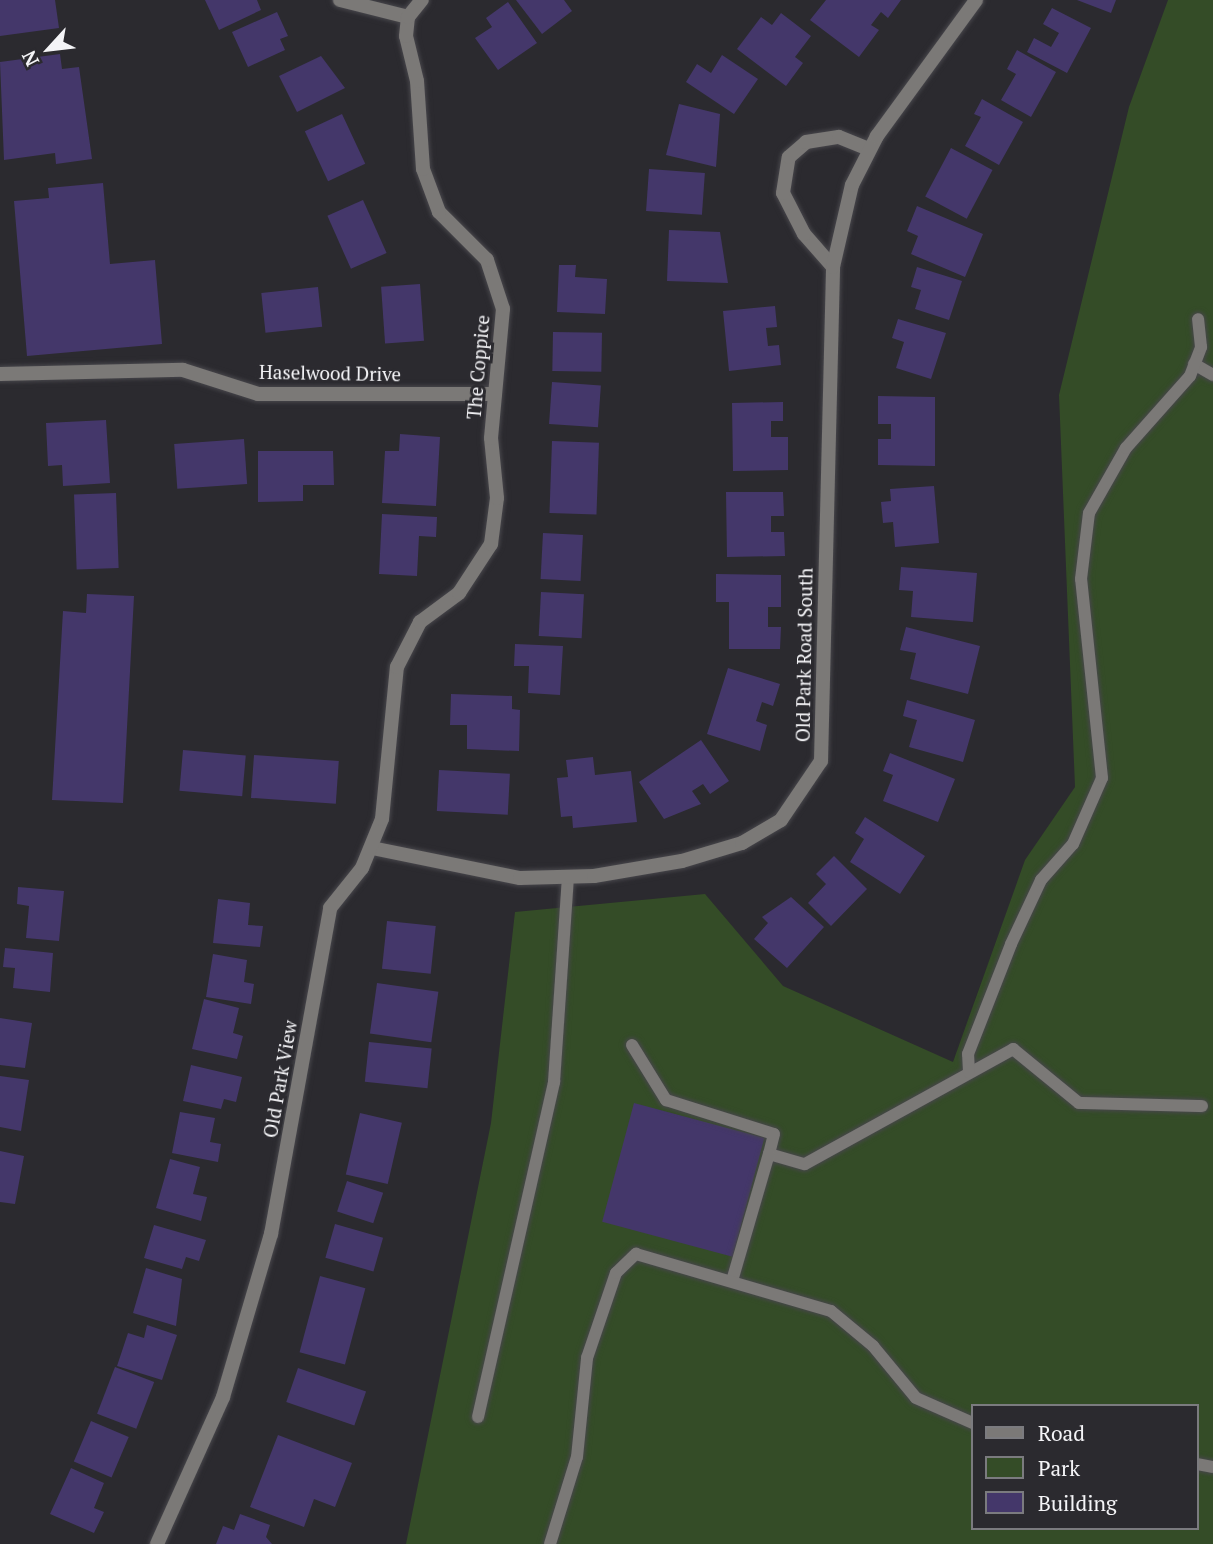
<!DOCTYPE html>
<style>
body{margin:0}
#map{position:relative;width:1213px;height:1544px;overflow:hidden;background:#2b2a2f;font-family:"PT Serif",serif}
div>[style]{position:absolute}
[style*='--x']{left:calc(var(--x)*1px);top:calc(var(--y)*1px);width:calc(var(--w)*1px);rotate:calc(var(--a)*1deg)}
.green>*{inset:0;background:#344c27}
.building>*{inset:0;background:#44376a;transform-origin:0 0}
.roads{filter:drop-shadow(0 0 2px #47464b) drop-shadow(0 0 2px #47464b)}
.lane>*{height:12px;margin:-6px;padding:0 6px;transform-origin:6px;border-radius:6px;background:#7b7977}
.street>*{height:14px;margin:-7px;padding:0 7px;transform-origin:7px;border-radius:7px;background:#7b7977}
span{translate:-50% -50%;white-space:nowrap;text-align:center;line-height:1.15;-webkit-text-stroke:6px #2b2a2f;paint-order:stroke}
.street-label{font-size:19px;color:#f4f4f7}
.legend{position:absolute;left:971px;top:1404px;width:228px;height:126px;box-sizing:border-box;background:#2b2a2f;border:2px solid #7b7b7f;margin:0;padding:9px 12px;list-style:none;font-size:21px;color:#f4f4f7}
.legend li{display:flex;align-items:center;gap:14px;height:35px}
.legend b{width:35px;border:2px solid #7b7b7f}
.north{position:absolute;left:14px;top:14px;width:70px;height:70px;-webkit-text-stroke:5px #2b2a2f;paint-order:stroke;rotate:243deg;font-size:19px;font-weight:700;line-height:28px;text-align:center;color:#f4f4f7}
.north::after{content:'';display:block;margin:auto;width:24px;height:32px;background:#f4f4f7;clip-path:polygon(50% 0,100% 100%,50% 72%,0 100%)}
</style>
<div id="map">
<div class="green">
<div style="clip-path:polygon(evenodd,1168px 0,1213px 0,1213px 1544px,406px 1544px,491px 1123px,515px 912px,705px 894px,783px 986px,953px 1062px,1025px 860px,1075px 787px,1059px 395px,1129px 107px,1168px 0,973px 1406px,1197px 1406px,1197px 1528px,973px 1528px,973px 1406px)"></div>
</div>
<div class="building">
<div style="clip-path:polygon(0 0,55px 0,59px 28px,0 36px)"></div>
<div style="clip-path:polygon(205px 0,257px 0,261px 10px,219px 30px)"></div>
<div style="clip-path:polygon(516px 0,564px 0,572px 11px,542px 34px)"></div>
<div style="clip-path:polygon(826px 0,901px 0,888px 18px,881px 12px,871px 25px,879px 30px,859px 57px,810px 20px)"></div>
<div style="clip-path:polygon(1077px 0,1116px 0,1111px 13px)"></div>
<div style="clip-path:polygon(508px 2px,537px 43px,498px 70px,475px 38px,492px 27px,486px 18px)"></div>
<div style="clip-path:polygon(1052px 8px,1091px 28px,1067px 73px,1027px 52px,1034px 38px,1051px 47px,1059px 33px,1043px 24px)"></div>
<div style="clip-path:polygon(277px 12px,288px 36px,280px 39px,285px 50px,248px 67px,232px 32px)"></div>
<div style="clip-path:polygon(781px 13px,811px 36px,795px 57px,803px 63px,786px 86px,737px 49px,761px 17px,772px 25px)"></div>
<div style="clip-path:polygon(1017px 50px,1056px 72px,1031px 117px,1001px 100px,1016px 74px,1007px 69px)"></div>
<div style="clip-path:polygon(60px 54px,62px 69px,79px 67px,92px 159px,56px 164px,55px 153px,4px 160px,0 62px)"></div>
<div style="clip-path:polygon(722px 55px,758px 79px,734px 114px,686px 82px,697px 64px,711px 73px)"></div>
<div style="clip-path:polygon(321px 56px,345px 88px,297px 112px,279px 76px)"></div>
<div style="clip-path:polygon(982px 99px,1023px 122px,999px 165px,965px 146px,981px 117px,974px 114px)"></div>
<div style="clip-path:polygon(679px 104px,720px 114px,716px 167px,666px 155px)"></div>
<div style="left:342px;top:114px;width:55px;height:41px;rotate:65deg"></div>
<div style="left:951px;top:148px;width:47px;height:55px;rotate:28deg"></div>
<div style="left:649px;top:169px;width:56px;height:42px;rotate:4deg"></div>
<div style="clip-path:polygon(103px 183px,110px 264px,155px 260px,162px 344px,27px 356px,14px 201px,49px 198px,48px 188px)"></div>
<div style="left:363px;top:200px;width:58px;height:39px;rotate:66deg"></div>
<div style="clip-path:polygon(917px 206px,983px 234px,965px 277px,911px 254px,918px 236px,907px 231px)"></div>
<div style="clip-path:polygon(669px 230px,720px 232px,728px 283px,667px 281px)"></div>
<div style="clip-path:polygon(559px 265px,576px 265px,575px 277px,607px 279px,605px 314px,557px 312px)"></div>
<div style="clip-path:polygon(917px 267px,962px 281px,949px 320px,915px 309px,921px 290px,911px 287px)"></div>
<div style="left:420px;top:284px;width:57px;height:39px;rotate:86deg"></div>
<div style="left:318px;top:287px;width:40px;height:57px;rotate:84deg"></div>
<div style="clip-path:polygon(775px 306px,777px 327px,766px 328px,768px 346px,779px 345px,781px 365px,729px 371px,723px 311px)"></div>
<div style="clip-path:polygon(898px 319px,946px 333px,931px 379px,896px 368px,904px 342px,892px 338px)"></div>
<div style="left:553px;top:332px;width:49px;height:39px;rotate:1deg"></div>
<div style="left:552px;top:382px;width:49px;height:42px;rotate:4deg"></div>
<div style="clip-path:polygon(878px 396px,935px 397px,935px 466px,878px 465px,878px 439px,891px 439px,891px 424px,878px 424px)"></div>
<div style="clip-path:polygon(783px 402px,783px 421px,771px 421px,771px 437px,788px 437px,788px 470px,733px 471px,732px 403px)"></div>
<div style="clip-path:polygon(106px 420px,110px 483px,63px 486px,62px 465px,48px 466px,46px 423px)"></div>
<div style="clip-path:polygon(400px 434px,440px 437px,436px 506px,382px 503px,385px 451px,399px 451px)"></div>
<div style="left:244px;top:439px;width:45px;height:70px;rotate:86deg"></div>
<div style="left:552px;top:441px;width:47px;height:72px;rotate:2deg"></div>
<div style="clip-path:polygon(258px 451px,333px 451px,334px 485px,303px 485px,303px 501px,258px 502px)"></div>
<div style="clip-path:polygon(934px 486px,939px 543px,895px 547px,893px 522px,883px 523px,881px 502px,891px 501px,890px 489px)"></div>
<div style="clip-path:polygon(726px 492px,783px 492px,784px 516px,771px 516px,771px 532px,784px 532px,785px 556px,727px 557px)"></div>
<div style="left:116px;top:493px;width:75px;height:42px;rotate:88deg"></div>
<div style="clip-path:polygon(382px 514px,437px 517px,436px 537px,419px 536px,417px 576px,379px 574px)"></div>
<div style="left:543px;top:533px;width:40px;height:46px;rotate:3deg"></div>
<div style="clip-path:polygon(901px 567px,977px 573px,973px 622px,911px 617px,913px 591px,899px 590px)"></div>
<div style="clip-path:polygon(716px 574px,781px 575px,781px 607px,768px 607px,768px 627px,781px 627px,780px 649px,729px 649px,729px 602px,716px 602px)"></div>
<div style="left:541px;top:592px;width:43px;height:44px;rotate:3deg"></div>
<div style="clip-path:polygon(87px 594px,134px 596px,123px 803px,52px 800px,63px 611px,86px 613px)"></div>
<div style="clip-path:polygon(906px 627px,980px 646px,968px 694px,910px 679px,916px 653px,900px 650px)"></div>
<div style="clip-path:polygon(515px 644px,563px 646px,560px 695px,528px 693px,529px 666px,514px 666px)"></div>
<div style="clip-path:polygon(728px 668px,780px 684px,773px 706px,762px 702px,756px 721px,767px 725px,760px 751px,707px 734px)"></div>
<div style="clip-path:polygon(451px 694px,512px 696px,512px 709px,520px 710px,519px 751px,467px 749px,467px 725px,450px 725px)"></div>
<div style="clip-path:polygon(907px 700px,975px 720px,963px 762px,909px 747px,917px 720px,903px 716px)"></div>
<div style="clip-path:polygon(701px 740px,729px 781px,710px 794px,703px 784px,692px 791px,701px 804px,664px 819px,639px 782px)"></div>
<div style="left:183px;top:750px;width:63px;height:41px;rotate:5deg"></div>
<div style="clip-path:polygon(890px 753px,955px 779px,938px 822px,883px 801px,893px 775px,883px 771px)"></div>
<div style="left:254px;top:755px;width:85px;height:43px;rotate:4deg"></div>
<div style="clip-path:polygon(593px 757px,595px 775px,631px 771px,637px 822px,573px 828px,572px 816px,561px 817px,557px 778px,568px 777px,566px 760px)"></div>
<div style="left:439px;top:770px;width:71px;height:41px;rotate:3deg"></div>
<div style="clip-path:polygon(865px 817px,925px 856px,900px 894px,850px 862px,864px 839px,855px 833px)"></div>
<div style="clip-path:polygon(834px 856px,867px 889px,831px 926px,808px 903px,826px 884px,816px 874px)"></div>
<div style="clip-path:polygon(18px 887px,64px 891px,59px 941px,26px 938px,29px 906px,17px 904px)"></div>
<div style="clip-path:polygon(791px 897px,824px 927px,787px 968px,754px 939px,768px 923px,762px 917px)"></div>
<div style="clip-path:polygon(218px 899px,250px 903px,248px 925px,263px 926px,260px 947px,213px 943px)"></div>
<div style="left:387px;top:921px;width:49px;height:48px;rotate:6deg"></div>
<div style="clip-path:polygon(5px 948px,53px 953px,50px 992px,13px 988px,15px 968px,3px 967px)"></div>
<div style="clip-path:polygon(213px 954px,247px 960px,244px 982px,254px 984px,251px 1004px,206px 997px)"></div>
<div style="left:377px;top:983px;width:62px;height:51px;rotate:8deg"></div>
<div style="clip-path:polygon(204px 999px,239px 1008px,233px 1033px,243px 1036px,237px 1059px,192px 1049px)"></div>
<div style="clip-path:polygon(0 1018px,32px 1023px,25px 1068px,0 1065px)"></div>
<div style="left:369px;top:1042px;width:63px;height:40px;rotate:6deg"></div>
<div style="clip-path:polygon(191px 1065px,242px 1077px,236px 1102px,224px 1099px,221px 1109px,183px 1101px)"></div>
<div style="clip-path:polygon(0 1076px,29px 1080px,21px 1131px,0 1127px)"></div>
<div style="left:634px;top:1103px;width:135px;height:123px;rotate:15deg"></div>
<div style="clip-path:polygon(180px 1112px,215px 1118px,210px 1142px,221px 1144px,218px 1162px,172px 1153px)"></div>
<div style="left:360px;top:1113px;width:43px;height:63px;rotate:13deg"></div>
<div style="clip-path:polygon(0 1151px,24px 1156px,15px 1204px,0 1202px)"></div>
<div style="clip-path:polygon(170px 1159px,200px 1167px,193px 1194px,207px 1197px,201px 1221px,156px 1208px)"></div>
<div style="left:347px;top:1181px;width:38px;height:32px;rotate:18deg"></div>
<div style="left:335px;top:1224px;width:50px;height:35px;rotate:16deg"></div>
<div style="clip-path:polygon(154px 1225px,206px 1240px,199px 1261px,186px 1257px,182px 1269px,144px 1258px)"></div>
<div style="clip-path:polygon(146px 1268px,182px 1279px,176px 1326px,133px 1313px)"></div>
<div style="left:320px;top:1276px;width:47px;height:79px;rotate:15deg"></div>
<div style="clip-path:polygon(147px 1325px,177px 1335px,162px 1380px,117px 1366px,128px 1333px,144px 1338px)"></div>
<div style="left:115px;top:1367px;width:42px;height:50px;rotate:21deg"></div>
<div style="left:298px;top:1368px;width:72px;height:36px;rotate:19deg"></div>
<div style="left:91px;top:1421px;width:41px;height:44px;rotate:23deg"></div>
<div style="clip-path:polygon(278px 1435px,352px 1463px,335px 1507px,314px 1499px,304px 1527px,250px 1507px)"></div>
<div style="clip-path:polygon(71px 1468px,104px 1483px,94px 1508px,104px 1512px,94px 1533px,50px 1514px)"></div>
<div style="clip-path:polygon(240px 1514px,270px 1525px,266px 1537px,272px 1544px,216px 1544px,223px 1526px,234px 1530px)"></div>
</div>
<div class="roads">
<div class="lane">
<div style="--x:1194;--y:364;--w:22;--a:30"></div>
<div style="--x:632;--y:1045;--w:65;--a:58.3"></div>
<div style="--x:666;--y:1100;--w:113;--a:17.5"></div>
<div style="--x:774;--y:1134;--w:21;--a:104"></div>
<div style="--x:769;--y:1154;--w:37;--a:16"></div>
<div style="--x:805;--y:1164;--w:238;--a:-28.9"></div>
<div style="--x:1013;--y:1049;--w:85;--a:39.3"></div>
<div style="--x:1079;--y:1103;--w:123;--a:1.4"></div>
<div style="--x:969;--y:1072;--w:18;--a:-93"></div>
<div style="--x:968;--y:1054;--w:118;--a:-68.6"></div>
<div style="--x:1011;--y:944;--w:71;--a:-64.9"></div>
<div style="--x:1041;--y:880;--w:48;--a:-48.4"></div>
<div style="--x:1073;--y:844;--w:72;--a:-66.3"></div>
<div style="--x:1102;--y:778;--w:200;--a:-96"></div>
<div style="--x:1081;--y:579;--w:66;--a:-83.1"></div>
<div style="--x:1089;--y:513;--w:75;--a:-60.4"></div>
<div style="--x:1126;--y:448;--w:96;--a:-48.4"></div>
<div style="--x:1190;--y:376;--w:31;--a:-69"></div>
<div style="--x:1201;--y:347;--w:28;--a:-96"></div>
<div style="--x:732;--y:1281;--w:132;--a:-73.8"></div>
<div style="--x:478;--y:1417;--w:344;--a:-77.2"></div>
<div style="--x:554;--y:1082;--w:204;--a:-86.1"></div>
<div style="--x:1197;--y:1464;--w:16;--a:11"></div>
<div style="--x:550;--y:1544;--w:91;--a:-72.8"></div>
<div style="--x:577;--y:1457;--w:100;--a:-84.2"></div>
<div style="--x:587;--y:1358;--w:90;--a:-71.2"></div>
<div style="--x:616;--y:1273;--w:28;--a:-44"></div>
<div style="--x:636;--y:1254;--w:203;--a:16.3"></div>
<div style="--x:831;--y:1311;--w:55;--a:39.8"></div>
<div style="--x:873;--y:1346;--w:67;--a:50.4"></div>
<div style="--x:916;--y:1398;--w:62;--a:23.7"></div>
</div>
<div class="street">
<div style="--x:340;--y:0;--w:70;--a:14"></div>
<div style="--x:833;--y:267;--w:44;--a:-131.3"></div>
<div style="--x:804;--y:234;--w:46;--a:-117.1"></div>
<div style="--x:783;--y:193;--w:36;--a:-81"></div>
<div style="--x:789;--y:157;--w:23;--a:-41"></div>
<div style="--x:806;--y:142;--w:33;--a:-9"></div>
<div style="--x:839;--y:137;--w:32;--a:22"></div>
<div style="--x:0;--y:374;--w:183;--a:-1.3"></div>
<div style="--x:183;--y:370;--w:79;--a:17.7"></div>
<div style="--x:258;--y:394;--w:237;--a:0"></div>
<div style="--x:372;--y:848;--w:151;--a:11.5"></div>
<div style="--x:520;--y:878;--w:74;--a:-1.5"></div>
<div style="--x:594;--y:876;--w:89;--a:-9.7"></div>
<div style="--x:682;--y:861;--w:63;--a:-16.7"></div>
<div style="--x:742;--y:843;--w:45;--a:-30.5"></div>
<div style="--x:781;--y:820;--w:71;--a:-55.9"></div>
<div style="--x:821;--y:761;--w:494;--a:-88.6"></div>
<div style="--x:833;--y:267;--w:84;--a:-77"></div>
<div style="--x:852;--y:185;--w:55;--a:-63"></div>
<div style="--x:877;--y:136;--w:168;--a:-53.9"></div>
<div style="--x:157;--y:1544;--w:161;--a:-65.8"></div>
<div style="--x:223;--y:1397;--w:170;--a:-73.6"></div>
<div style="--x:271;--y:1234;--w:331;--a:-79.7"></div>
<div style="--x:330;--y:908;--w:51;--a:-51.3"></div>
<div style="--x:362;--y:868;--w:53;--a:-67.8"></div>
<div style="--x:382;--y:819;--w:153;--a:-84.4"></div>
<div style="--x:397;--y:667;--w:51;--a:-62.9"></div>
<div style="--x:420;--y:622;--w:49;--a:-36.6"></div>
<div style="--x:459;--y:593;--w:59;--a:-56.9"></div>
<div style="--x:491;--y:544;--w:46;--a:-82.6"></div>
<div style="--x:497;--y:498;--w:60;--a:-95.7"></div>
<div style="--x:491;--y:438;--w:130;--a:-84.7"></div>
<div style="--x:503;--y:309;--w:52;--a:-108.1"></div>
<div style="--x:487;--y:260;--w:68;--a:-135"></div>
<div style="--x:439;--y:212;--w:46;--a:-110.4"></div>
<div style="--x:423;--y:169;--w:88;--a:-93.9"></div>
<div style="--x:417;--y:81;--w:46;--a:-103.7"></div>
<div style="--x:406;--y:36;--w:19;--a:-84"></div>
<div style="--x:408;--y:17;--w:22;--a:-51"></div>
</div>
</div>
<div class="street-label">
<span style="left:478px;top:367px;rotate:-85deg">The Coppice</span>
<span style="left:330px;top:373px;rotate:1deg">Haselwood Drive</span>
<span style="left:804px;top:655px;rotate:-89deg">Old Park Road South</span>
<span style="left:280px;top:1079px;rotate:-80deg">Old Park View</span>
</div>
<ul class="legend">
<li><b style="height:9px;background:#7b7977"></b>Road</li>
<li><b style="height:19px;background:#344c27"></b>Park</li>
<li><b style="height:19px;background:#44376a"></b>Building</li>
</ul>
<div class="north">N</div>
</div>
